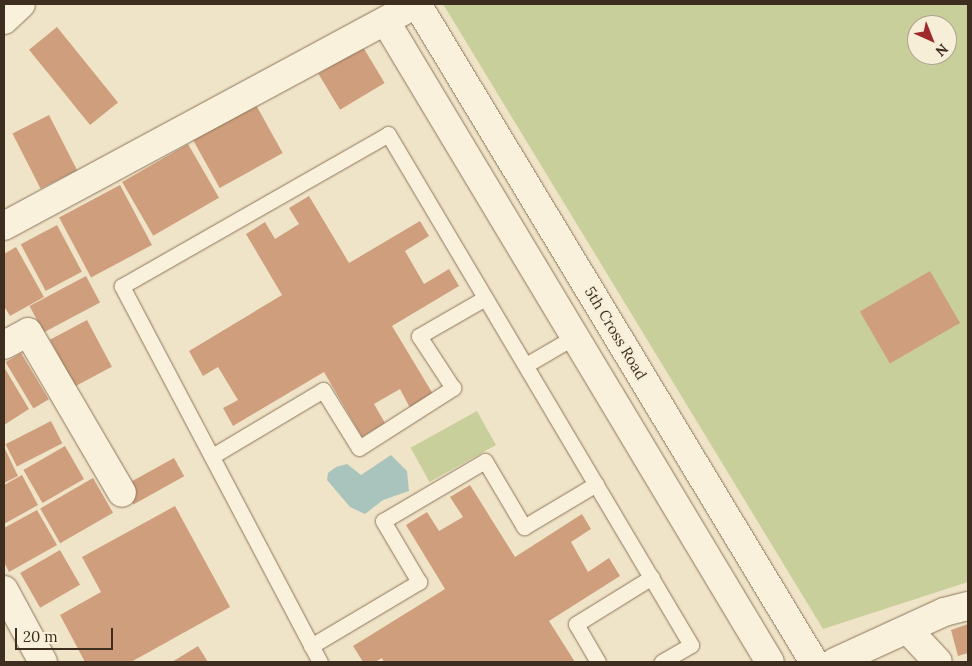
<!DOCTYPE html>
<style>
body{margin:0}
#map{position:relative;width:972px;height:666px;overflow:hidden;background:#f0e4c8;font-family:Lora,serif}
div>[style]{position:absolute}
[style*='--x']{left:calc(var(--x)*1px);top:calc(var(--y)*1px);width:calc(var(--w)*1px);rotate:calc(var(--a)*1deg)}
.green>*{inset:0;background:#c9cf9b;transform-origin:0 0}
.water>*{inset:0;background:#a9c4bc}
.building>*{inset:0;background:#cf9f7d;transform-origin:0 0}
.roads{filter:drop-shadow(0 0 1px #8d765c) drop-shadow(0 0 1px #8d765c)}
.lane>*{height:15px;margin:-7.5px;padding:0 7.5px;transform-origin:7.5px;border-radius:7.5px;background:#faf1dc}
.street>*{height:28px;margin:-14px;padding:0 14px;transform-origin:14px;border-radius:14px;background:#faf1dc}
.secondary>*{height:28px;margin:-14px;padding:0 14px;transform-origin:14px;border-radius:14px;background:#faf1dc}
span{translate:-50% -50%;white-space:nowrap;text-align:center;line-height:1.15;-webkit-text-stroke:4.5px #f7eed8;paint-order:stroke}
.street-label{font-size:15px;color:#3d2e20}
.frame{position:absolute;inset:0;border:5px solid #3d2e20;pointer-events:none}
.north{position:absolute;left:907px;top:15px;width:50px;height:50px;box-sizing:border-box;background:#f7eed8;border:1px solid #ada18e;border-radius:50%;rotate:136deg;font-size:14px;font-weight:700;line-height:20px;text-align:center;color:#3d2e20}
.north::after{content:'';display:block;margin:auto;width:18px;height:22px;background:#9e2a2b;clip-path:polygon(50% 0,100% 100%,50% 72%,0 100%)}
.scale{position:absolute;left:15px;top:628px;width:98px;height:22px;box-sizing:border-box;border:2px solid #3d2e20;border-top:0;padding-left:6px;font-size:15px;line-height:18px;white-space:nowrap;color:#3d2e20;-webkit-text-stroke:4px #f7eed8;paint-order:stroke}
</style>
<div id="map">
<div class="green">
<div style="clip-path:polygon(evenodd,443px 4px,968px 4px,968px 582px,823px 629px,443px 4px,917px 25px,947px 25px,947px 55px,917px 55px,917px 25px)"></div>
<div style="left:477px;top:411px;width:39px;height:76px;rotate:61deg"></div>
</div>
<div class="water">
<div style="clip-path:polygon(391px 455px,407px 471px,409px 491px,383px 500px,365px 514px,350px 507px,327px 480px,328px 473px,336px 467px,347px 464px,361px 475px)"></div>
</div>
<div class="building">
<div style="left:57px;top:27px;width:97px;height:36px;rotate:51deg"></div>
<div style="left:363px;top:47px;width:42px;height:52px;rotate:59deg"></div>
<div style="left:256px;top:105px;width:55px;height:72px;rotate:61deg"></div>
<div style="left:49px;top:115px;width:62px;height:41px;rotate:63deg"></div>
<div style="left:188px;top:144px;width:62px;height:76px;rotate:60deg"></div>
<div style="left:120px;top:185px;width:68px;height:69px;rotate:62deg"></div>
<div style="clip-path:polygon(309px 196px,349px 263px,420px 221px,429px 236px,405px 251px,424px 284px,449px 269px,459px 286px,392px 326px,433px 394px,410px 408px,400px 389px,374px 404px,385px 423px,362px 437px,324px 372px,233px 426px,223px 408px,238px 400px,218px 367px,203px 376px,189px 351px,282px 295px,246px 234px,265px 222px,275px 239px,299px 224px,289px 208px)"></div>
<div style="left:57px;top:225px;width:53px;height:41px;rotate:62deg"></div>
<div style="clip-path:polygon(16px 247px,44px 297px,10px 316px,4px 306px,4px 254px)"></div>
<div style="left:930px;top:271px;width:60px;height:81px;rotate:60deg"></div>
<div style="left:86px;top:276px;width:30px;height:64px;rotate:62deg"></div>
<div style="left:87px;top:320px;width:53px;height:42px;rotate:62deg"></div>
<div style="left:21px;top:353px;width:54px;height:18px;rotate:59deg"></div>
<div style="clip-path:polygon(4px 367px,29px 409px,4px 425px)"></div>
<div style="left:51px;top:421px;width:25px;height:51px;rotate:63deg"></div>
<div style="left:65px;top:446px;width:38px;height:48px;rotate:60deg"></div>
<div style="clip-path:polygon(4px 447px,18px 476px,4px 483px)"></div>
<div style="left:174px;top:458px;width:21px;height:58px;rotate:61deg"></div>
<div style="clip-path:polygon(22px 475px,38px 505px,4px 524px,4px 485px)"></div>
<div style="left:93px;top:478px;width:40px;height:61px;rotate:60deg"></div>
<div style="clip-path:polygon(470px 485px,515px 557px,582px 514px,591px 529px,571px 542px,588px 572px,609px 558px,620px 576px,549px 621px,575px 662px,384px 662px,382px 658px,375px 662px,363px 662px,353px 646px,445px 589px,406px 525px,427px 512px,439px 531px,463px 517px,450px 497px)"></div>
<div style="clip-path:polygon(175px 506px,230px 607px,131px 662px,85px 662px,60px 615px,101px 592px,82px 557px)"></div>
<div style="clip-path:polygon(37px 510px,57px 545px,9px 572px,4px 562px,4px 528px)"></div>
<div style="left:60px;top:550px;width:40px;height:46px;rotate:60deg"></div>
<div style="clip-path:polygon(968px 624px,968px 653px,958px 656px,951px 630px)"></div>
<div style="clip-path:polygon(198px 646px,208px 662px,172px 662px)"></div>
</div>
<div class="roads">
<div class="lane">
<div style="--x:526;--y:365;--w:56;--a:-30.3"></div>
<div style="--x:214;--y:455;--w:127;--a:-30.8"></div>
<div style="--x:323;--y:390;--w:68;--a:58.2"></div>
<div style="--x:359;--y:448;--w:112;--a:-32.6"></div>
<div style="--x:453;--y:388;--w:62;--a:-123.2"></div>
<div style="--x:419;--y:336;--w:76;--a:-29.9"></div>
<div style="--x:311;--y:646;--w:126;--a:-30.7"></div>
<div style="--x:419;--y:582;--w:71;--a:-120.5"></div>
<div style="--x:383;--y:521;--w:118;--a:-30.5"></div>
<div style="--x:485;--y:461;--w:77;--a:59.4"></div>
<div style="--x:524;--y:527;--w:84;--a:-30.8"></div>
<div style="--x:320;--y:662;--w:425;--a:-117.8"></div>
<div style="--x:122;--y:286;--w:306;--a:-29.7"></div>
<div style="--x:388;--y:134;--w:594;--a:59.33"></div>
<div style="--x:691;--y:645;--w:34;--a:150"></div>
<div style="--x:598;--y:662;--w:44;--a:-120.1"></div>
<div style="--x:576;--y:624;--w:89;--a:-31.7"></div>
</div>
<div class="street">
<div style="--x:4;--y:20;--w:23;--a:-43"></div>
<div style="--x:386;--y:22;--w:746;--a:59.04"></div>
<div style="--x:4;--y:226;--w:469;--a:-28.3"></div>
<div style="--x:417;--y:4;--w:768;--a:58.9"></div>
<div style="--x:4;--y:345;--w:27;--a:-28"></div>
<div style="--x:28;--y:332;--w:186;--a:59.7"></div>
<div style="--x:4;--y:590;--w:82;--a:61.6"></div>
<div style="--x:909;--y:631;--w:42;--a:46.9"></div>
</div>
<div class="secondary">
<div style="--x:835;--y:662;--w:120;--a:-24.6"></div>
<div style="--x:944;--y:612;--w:25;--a:-14"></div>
</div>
</div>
<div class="street-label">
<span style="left:616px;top:333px;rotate:59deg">5th Cross Road</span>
</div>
<div class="frame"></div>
<div class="north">N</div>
<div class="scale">20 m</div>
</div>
